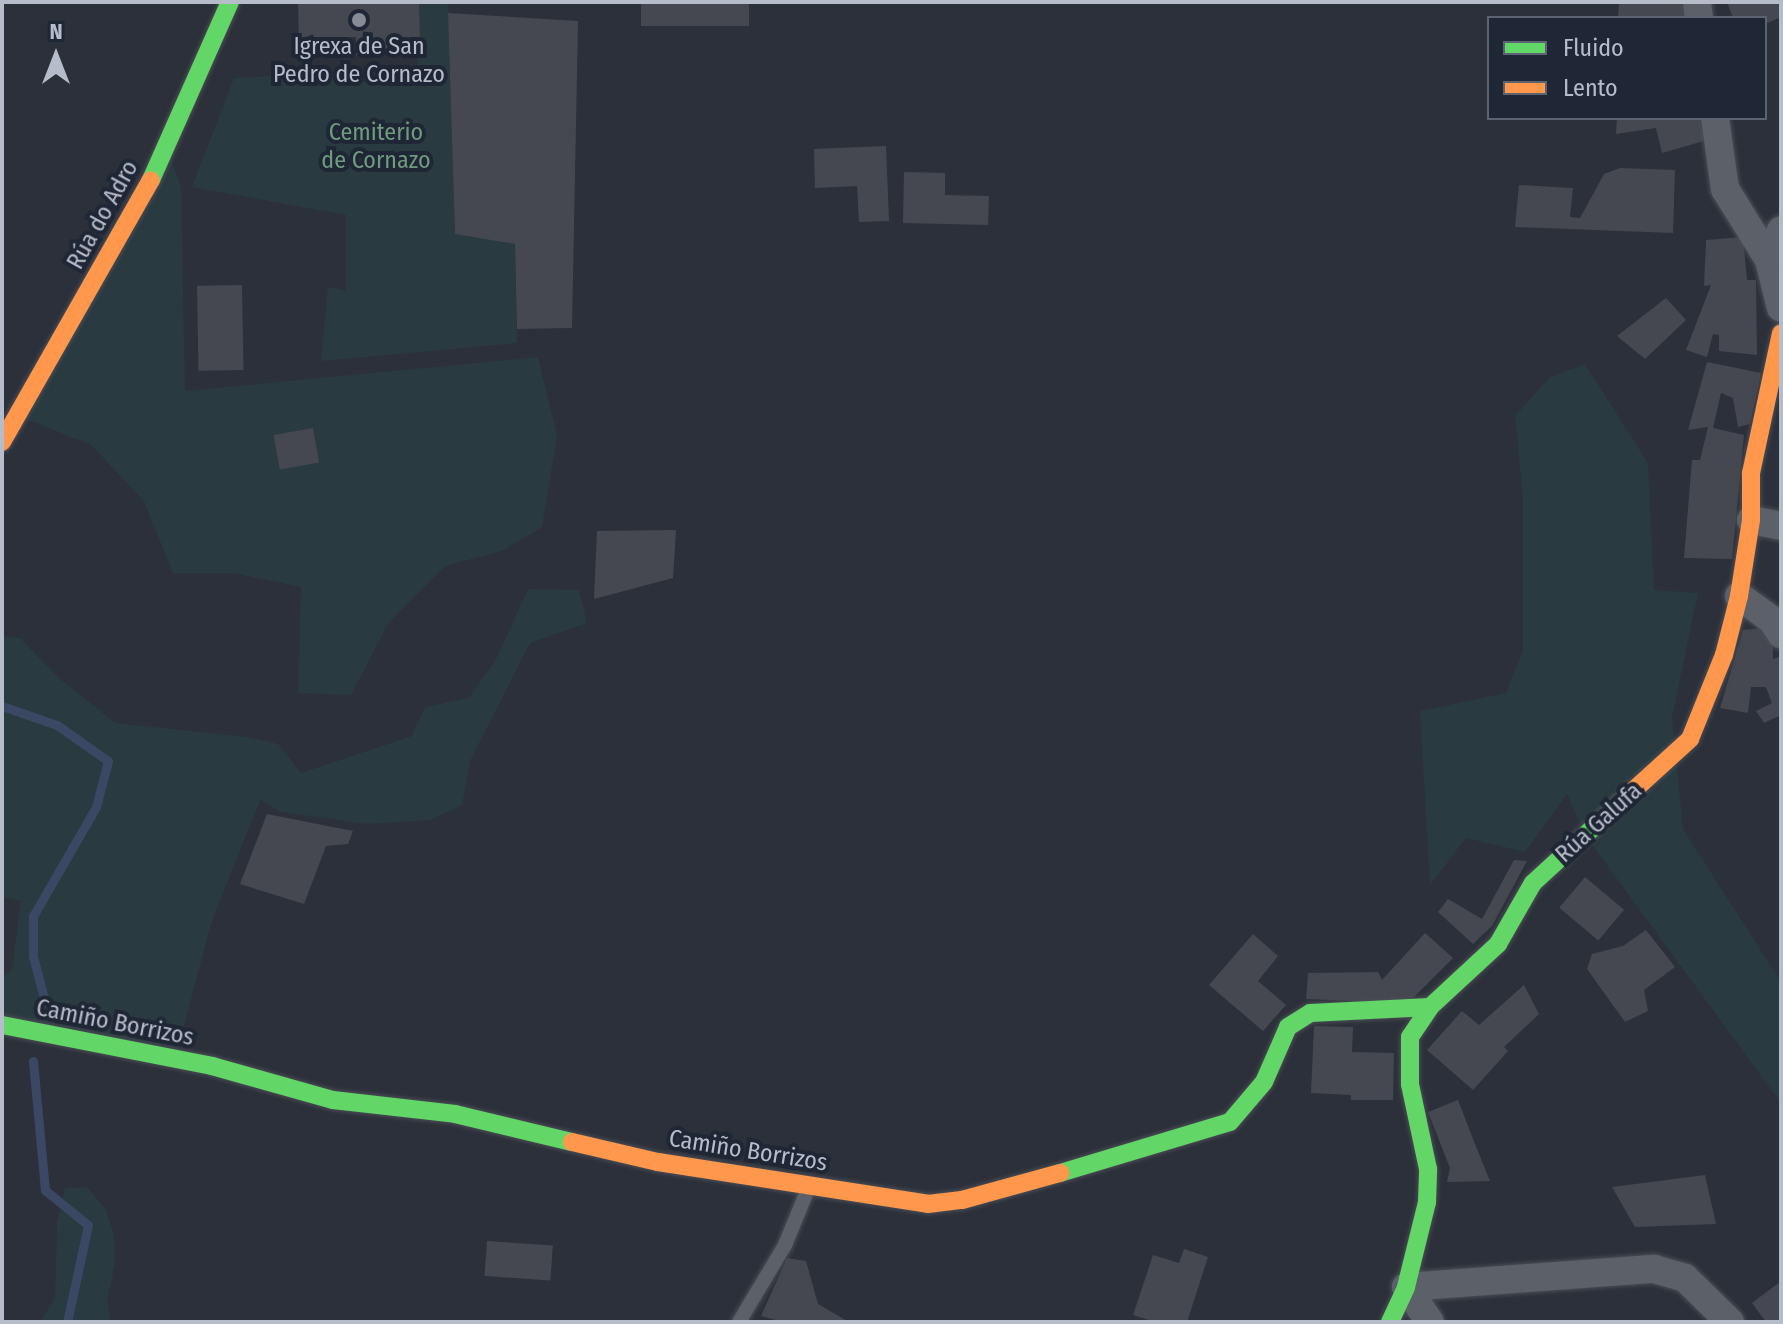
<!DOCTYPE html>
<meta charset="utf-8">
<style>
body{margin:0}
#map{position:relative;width:1783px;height:1324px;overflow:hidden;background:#2c303a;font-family:"Fira Sans Condensed",sans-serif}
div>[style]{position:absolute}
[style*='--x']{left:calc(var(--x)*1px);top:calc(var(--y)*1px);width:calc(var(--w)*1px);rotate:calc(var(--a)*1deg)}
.green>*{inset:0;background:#293a40}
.stream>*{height:9px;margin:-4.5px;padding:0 4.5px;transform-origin:4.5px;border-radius:4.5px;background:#3b4864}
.building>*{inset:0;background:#454850;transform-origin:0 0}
.roads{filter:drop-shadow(0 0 2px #4a4d54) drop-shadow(0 0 2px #4a4d54)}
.lane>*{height:14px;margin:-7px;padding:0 7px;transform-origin:7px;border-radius:7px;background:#5c6068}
.street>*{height:28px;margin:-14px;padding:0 14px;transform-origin:14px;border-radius:14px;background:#5c6068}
.fast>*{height:18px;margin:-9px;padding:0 9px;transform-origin:9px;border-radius:9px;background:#63d668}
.slow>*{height:18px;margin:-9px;padding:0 9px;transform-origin:9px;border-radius:9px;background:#ff974d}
.dots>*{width:22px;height:22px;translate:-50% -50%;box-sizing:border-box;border:4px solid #1f2635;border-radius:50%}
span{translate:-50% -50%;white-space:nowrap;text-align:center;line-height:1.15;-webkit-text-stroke:8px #1f2635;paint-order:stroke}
.poi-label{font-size:24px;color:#b7bcca}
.park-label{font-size:24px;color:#6f9a7d}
.street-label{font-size:24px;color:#b7bcca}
.frame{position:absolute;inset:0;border:4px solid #b7bcca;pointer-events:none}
.legend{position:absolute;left:1487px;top:16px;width:280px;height:104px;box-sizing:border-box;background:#1f2635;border:2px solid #5c6271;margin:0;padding:10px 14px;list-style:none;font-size:24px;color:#b7bcca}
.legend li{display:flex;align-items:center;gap:16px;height:40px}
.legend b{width:40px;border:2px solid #5c6271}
.north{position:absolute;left:16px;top:16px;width:80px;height:80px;-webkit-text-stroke:6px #1f2635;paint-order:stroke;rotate:0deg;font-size:22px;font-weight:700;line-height:32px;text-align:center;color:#b7bcca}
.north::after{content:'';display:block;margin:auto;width:28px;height:36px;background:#b7bcca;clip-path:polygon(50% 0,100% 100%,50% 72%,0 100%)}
</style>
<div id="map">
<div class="green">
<div style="clip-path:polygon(419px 2px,448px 2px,455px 233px,515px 244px,517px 343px,321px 361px,328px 287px,346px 291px,346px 215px,192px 187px,234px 78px,417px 69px)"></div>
<div style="clip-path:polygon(166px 146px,181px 187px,185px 391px,538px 357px,557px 436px,542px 527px,502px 551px,445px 566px,389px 622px,351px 695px,298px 693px,301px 587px,233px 573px,173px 573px,144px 501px,91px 445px,17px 415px)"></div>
<div style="clip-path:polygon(1585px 364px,1648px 463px,1654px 590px,1698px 593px,1672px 717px,1683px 829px,1781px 982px,1781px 1103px,1585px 835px,1567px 794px,1525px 852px,1466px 838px,1430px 885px,1420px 711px,1506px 693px,1523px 651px,1523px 498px,1515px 416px,1549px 378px)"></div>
<div style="clip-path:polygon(528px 589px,579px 590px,587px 623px,530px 643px,470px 761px,462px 805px,430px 820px,367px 824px,281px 812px,260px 800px,211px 924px,175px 1059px,2px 1025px,2px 978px,12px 969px,21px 901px,2px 897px,2px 636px,20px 638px,59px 678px,115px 723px,247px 737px,278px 744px,301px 773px,412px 736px,425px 707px,469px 698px,496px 659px)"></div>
<div style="clip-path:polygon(87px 1187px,105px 1208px,114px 1234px,115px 1264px,107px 1300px,111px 1322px,40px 1322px,55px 1299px,57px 1223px,65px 1188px)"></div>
</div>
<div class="stream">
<div style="--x:2;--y:706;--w:58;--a:19.1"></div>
<div style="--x:57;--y:725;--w:62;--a:35.2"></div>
<div style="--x:108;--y:761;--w:48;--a:104.6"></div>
<div style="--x:96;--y:807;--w:126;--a:120"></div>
<div style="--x:33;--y:916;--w:40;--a:90"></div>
<div style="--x:33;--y:956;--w:48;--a:75.4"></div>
<div style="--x:33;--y:1061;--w:130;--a:84.7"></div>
<div style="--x:45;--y:1190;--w:55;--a:39.1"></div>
<div style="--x:88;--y:1225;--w:99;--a:102.2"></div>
</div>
<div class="building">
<div style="clip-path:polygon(298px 2px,419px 2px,420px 39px,388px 40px,389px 54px,356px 55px,356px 37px,299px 39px)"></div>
<div style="left:641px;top:2px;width:108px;height:24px"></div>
<div style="clip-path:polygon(1619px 2px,1681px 2px,1686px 16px,1618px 18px)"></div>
<div style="clip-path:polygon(1727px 2px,1781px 2px,1781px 17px,1765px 24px,1765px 18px,1733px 18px)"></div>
<div style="clip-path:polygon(448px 13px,578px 21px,572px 328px,517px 329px,515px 244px,455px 234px)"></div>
<div style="clip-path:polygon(1617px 118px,1700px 118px,1704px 141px,1662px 153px,1656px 128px,1616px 134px)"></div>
<div style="clip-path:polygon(886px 146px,889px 221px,859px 222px,857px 186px,815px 188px,814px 149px)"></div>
<div style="clip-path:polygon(1620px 168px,1675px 170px,1673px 233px,1515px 227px,1519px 185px,1573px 188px,1570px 217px,1580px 218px,1604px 174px)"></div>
<div style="clip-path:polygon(904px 172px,945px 173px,945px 195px,989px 196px,988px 225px,903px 223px)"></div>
<div style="clip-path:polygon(1743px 237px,1747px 280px,1756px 280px,1757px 355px,1719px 351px,1719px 335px,1713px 334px,1707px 357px,1686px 350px,1711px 285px,1704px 286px,1706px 240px)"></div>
<div style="left:242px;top:285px;width:85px;height:45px;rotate:89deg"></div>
<div style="clip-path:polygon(1666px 298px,1686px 320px,1645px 359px,1617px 336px)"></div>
<div style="clip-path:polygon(1707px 362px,1761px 373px,1750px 424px,1738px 427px,1733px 398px,1721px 393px,1713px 428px,1744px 435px,1732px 559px,1684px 558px,1692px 460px,1700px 460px,1708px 427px,1688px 430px)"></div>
<div style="left:313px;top:428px;width:35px;height:40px;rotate:80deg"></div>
<div style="clip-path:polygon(676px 530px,673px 578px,594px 599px,597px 531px)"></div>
<div style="clip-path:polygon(1773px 627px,1773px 659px,1781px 656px,1781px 715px,1764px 723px,1756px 711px,1772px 703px,1766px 687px,1751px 687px,1748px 713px,1720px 708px,1743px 630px)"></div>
<div style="clip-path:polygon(267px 814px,353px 831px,348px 844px,326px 846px,304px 904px,240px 884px)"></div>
<div style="clip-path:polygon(1514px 860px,1527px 861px,1492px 926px,1473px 944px,1438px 912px,1448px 899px,1482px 919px)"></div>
<div style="left:1585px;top:877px;width:51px;height:40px;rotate:40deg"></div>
<div style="clip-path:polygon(1646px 930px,1675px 967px,1644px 990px,1648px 1011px,1625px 1022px,1587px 969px,1592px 954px,1623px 946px)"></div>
<div style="clip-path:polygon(1425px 933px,1453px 958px,1408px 1003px,1306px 999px,1308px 973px,1378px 972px,1382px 980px)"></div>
<div style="clip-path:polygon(1253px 934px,1278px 956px,1258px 981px,1286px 1005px,1263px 1031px,1209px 985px)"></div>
<div style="clip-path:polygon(1524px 985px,1539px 1014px,1504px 1047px,1508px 1051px,1473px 1090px,1427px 1050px,1462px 1011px,1479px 1025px)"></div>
<div style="clip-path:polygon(1314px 1026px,1353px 1027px,1352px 1052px,1394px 1053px,1393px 1100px,1351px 1100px,1351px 1095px,1311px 1093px)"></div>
<div style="clip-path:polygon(1458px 1100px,1475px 1144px,1490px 1181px,1447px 1182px,1450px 1168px,1428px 1112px)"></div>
<div style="clip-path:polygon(1705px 1175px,1716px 1224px,1635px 1227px,1612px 1187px)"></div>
<div style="left:487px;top:1241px;width:66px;height:35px;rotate:4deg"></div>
<div style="clip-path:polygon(1184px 1249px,1208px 1257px,1187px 1322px,1155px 1322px,1133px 1315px,1153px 1255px,1179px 1263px)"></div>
<div style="clip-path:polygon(787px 1258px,806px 1261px,818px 1304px,849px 1322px,783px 1322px,761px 1316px)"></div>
<div style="clip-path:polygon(1781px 1281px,1781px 1322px,1766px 1322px,1752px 1303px)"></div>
</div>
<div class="roads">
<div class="lane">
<div style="--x:739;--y:1322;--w:90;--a:-59.1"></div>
<div style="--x:785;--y:1245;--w:61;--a:-67.7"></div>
</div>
<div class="street">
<div style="--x:1697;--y:2;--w:16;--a:83"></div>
<div style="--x:1715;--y:118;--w:72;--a:82"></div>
<div style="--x:1725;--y:189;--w:84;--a:58.2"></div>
<div style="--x:1769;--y:260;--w:49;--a:76"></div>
<div style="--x:1769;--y:260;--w:32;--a:-68"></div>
<div style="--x:1751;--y:520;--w:31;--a:11"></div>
<div style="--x:1739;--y:596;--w:41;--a:36"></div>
<div style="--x:1772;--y:620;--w:17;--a:57"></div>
<div style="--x:1406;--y:1287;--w:249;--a:-4.2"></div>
<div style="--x:1654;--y:1269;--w:32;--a:16"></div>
<div style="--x:1685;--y:1278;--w:63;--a:44.4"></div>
<div style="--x:1406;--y:1287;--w:42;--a:55.6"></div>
</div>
<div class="fast">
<div style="--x:151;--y:180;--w:195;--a:-66.1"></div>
<div style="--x:2;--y:1025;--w:214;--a:11"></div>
<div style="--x:212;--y:1066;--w:126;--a:15.7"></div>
<div style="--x:333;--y:1100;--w:123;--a:6.5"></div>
<div style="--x:455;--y:1114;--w:120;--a:13.5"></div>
<div style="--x:1060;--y:1173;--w:177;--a:-16.7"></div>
<div style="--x:1230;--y:1122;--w:52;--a:-49.6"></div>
<div style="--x:1264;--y:1082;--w:60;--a:-66.4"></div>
<div style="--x:1288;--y:1027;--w:26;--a:-32"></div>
<div style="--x:1310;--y:1013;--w:120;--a:-2.9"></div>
<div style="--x:1390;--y:1322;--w:38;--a:-65"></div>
<div style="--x:1406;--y:1287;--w:88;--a:-76.1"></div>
<div style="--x:1427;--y:1202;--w:33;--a:-88"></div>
<div style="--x:1428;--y:1169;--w:87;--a:-102"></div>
<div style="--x:1410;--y:1084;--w:47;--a:-90"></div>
<div style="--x:1410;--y:1037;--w:36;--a:-56"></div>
<div style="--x:1430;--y:1007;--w:93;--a:-42.8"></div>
<div style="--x:1498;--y:944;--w:70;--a:-60.2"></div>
<div style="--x:1533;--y:883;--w:137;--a:-42.6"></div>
</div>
<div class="slow">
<div style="--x:2;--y:442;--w:301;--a:-60.4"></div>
<div style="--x:1634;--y:790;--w:76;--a:-42.3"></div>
<div style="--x:1690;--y:739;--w:91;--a:-68"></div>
<div style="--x:1724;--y:655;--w:61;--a:-75.7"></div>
<div style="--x:1739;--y:596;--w:77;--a:-81"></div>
<div style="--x:1751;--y:520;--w:47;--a:-90"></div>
<div style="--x:1751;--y:473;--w:143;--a:-77.9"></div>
<div style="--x:572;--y:1142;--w:88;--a:13.1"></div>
<div style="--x:658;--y:1162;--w:273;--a:8.8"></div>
<div style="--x:928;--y:1204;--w:34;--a:-7"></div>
<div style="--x:962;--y:1200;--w:102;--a:-15.4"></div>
</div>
</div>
<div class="dots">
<div style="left:359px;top:20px;background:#868b98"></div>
</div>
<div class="poi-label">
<span style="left:359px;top:61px">Igrexa de San<br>Pedro de Cornazo</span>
</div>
<div class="park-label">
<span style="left:376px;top:147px">Cemiterio<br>de Cornazo</span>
</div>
<div class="street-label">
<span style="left:103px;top:215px;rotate:-61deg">Rúa do Adro</span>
<span style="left:1599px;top:823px;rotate:-42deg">Rúa Galufa</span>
<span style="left:115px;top:1023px;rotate:11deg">Camiño Borrizos</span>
<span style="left:748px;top:1151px;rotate:9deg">Camiño Borrizos</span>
</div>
<div class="frame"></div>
<ul class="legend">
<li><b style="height:10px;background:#63d668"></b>Fluido</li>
<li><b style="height:10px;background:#ff974d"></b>Lento</li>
</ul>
<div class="north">N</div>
</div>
